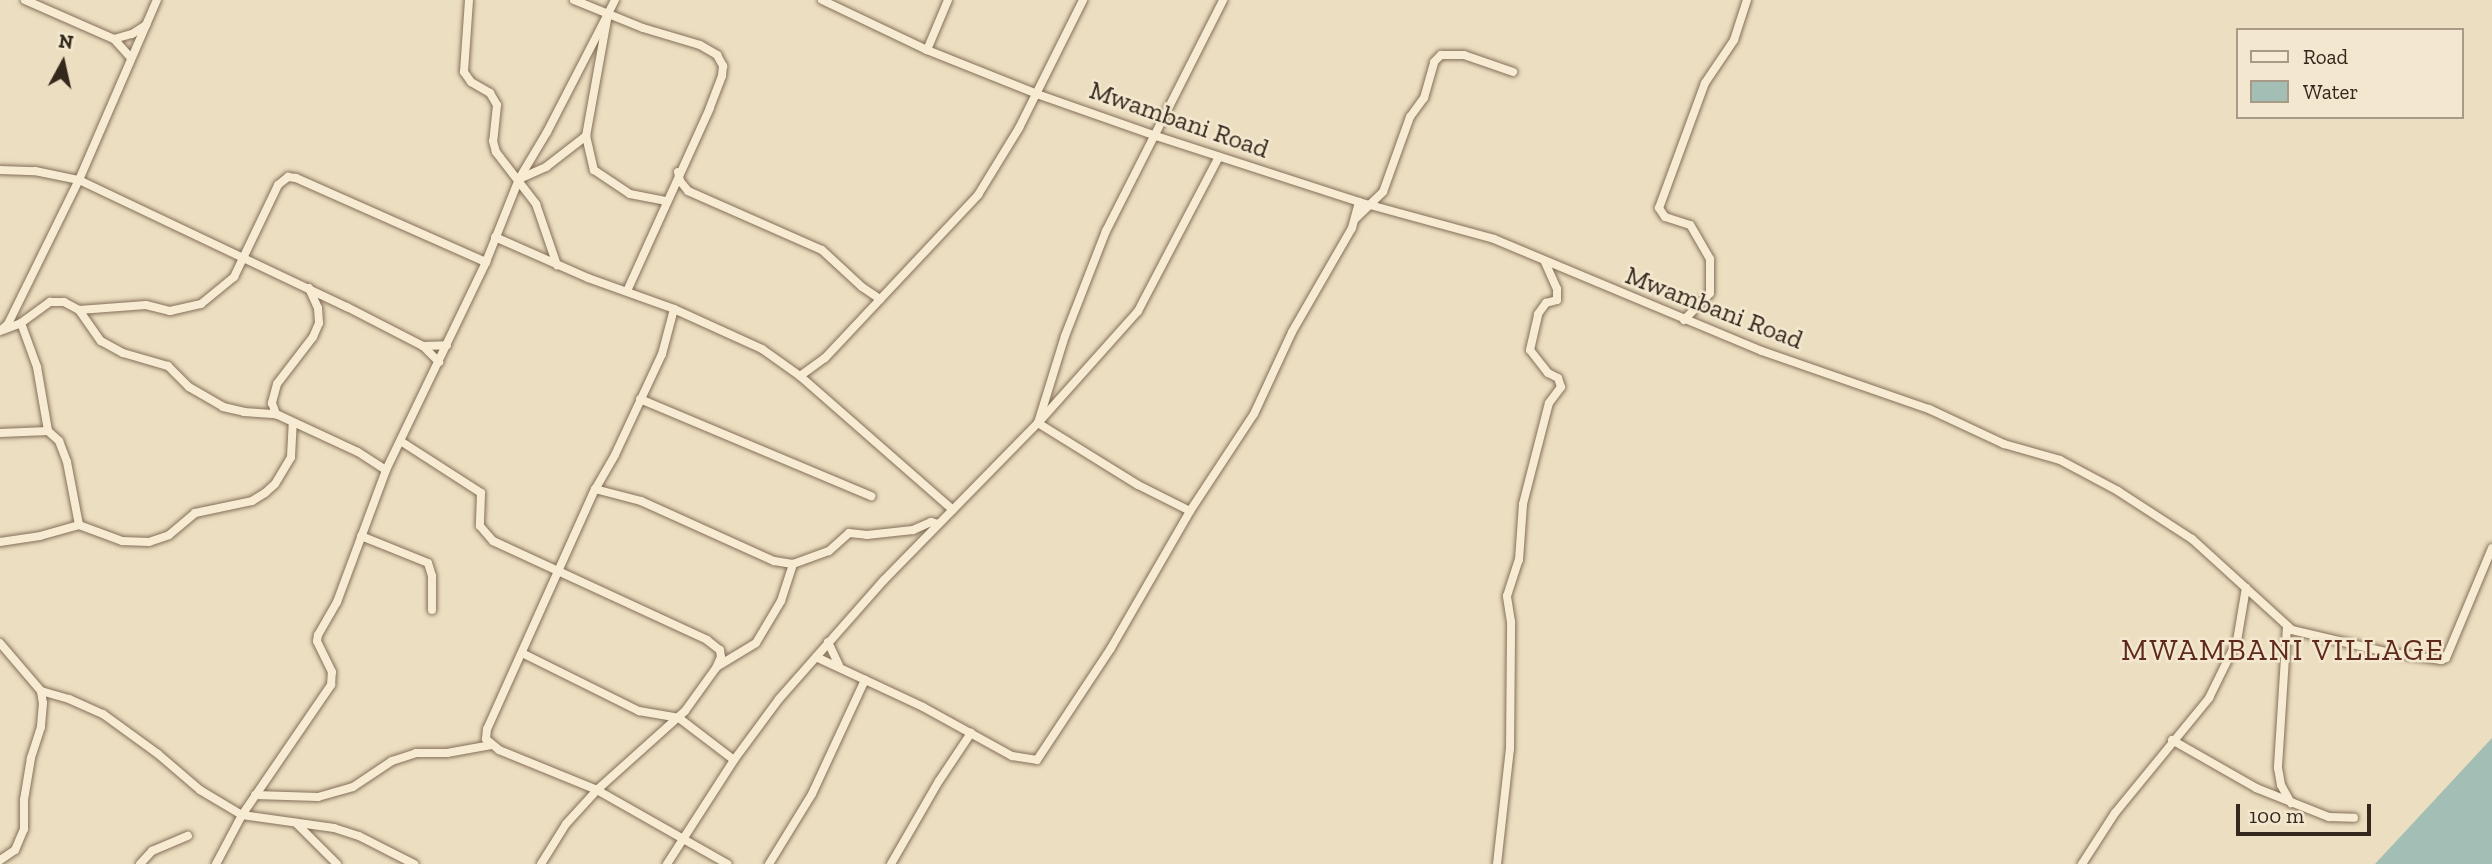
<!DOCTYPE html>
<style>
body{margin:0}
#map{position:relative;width:2492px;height:864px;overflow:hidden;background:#ecdec0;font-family:"Zilla Slab",serif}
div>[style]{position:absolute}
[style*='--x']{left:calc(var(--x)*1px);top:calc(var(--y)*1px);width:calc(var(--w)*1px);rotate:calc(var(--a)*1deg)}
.water>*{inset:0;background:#a3beb5}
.roads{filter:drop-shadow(0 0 2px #846f59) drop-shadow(0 0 2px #846f59)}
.street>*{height:8px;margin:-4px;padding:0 4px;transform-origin:4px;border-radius:4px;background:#f7ecd3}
span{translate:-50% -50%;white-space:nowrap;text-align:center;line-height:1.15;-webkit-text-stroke:5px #f3e8cf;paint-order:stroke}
.street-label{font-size:26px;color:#34281d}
.quarter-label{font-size:30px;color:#5f2a1e;letter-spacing:2px}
.legend{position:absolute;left:2236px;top:28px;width:228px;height:91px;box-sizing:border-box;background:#f3e8cf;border:2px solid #a79b88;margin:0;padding:9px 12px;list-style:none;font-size:21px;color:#34281d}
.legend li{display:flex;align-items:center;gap:14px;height:35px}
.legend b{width:35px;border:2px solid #a79b88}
.north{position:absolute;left:28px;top:28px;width:70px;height:70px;-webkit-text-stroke:5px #f3e8cf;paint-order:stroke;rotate:8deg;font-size:19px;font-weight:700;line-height:28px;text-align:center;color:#34281d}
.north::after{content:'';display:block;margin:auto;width:24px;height:32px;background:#34281d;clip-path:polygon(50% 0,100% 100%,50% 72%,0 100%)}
.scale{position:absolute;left:2236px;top:804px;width:135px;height:32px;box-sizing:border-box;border:4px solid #34281d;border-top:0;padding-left:9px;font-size:21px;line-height:24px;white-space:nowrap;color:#34281d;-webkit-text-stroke:5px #f3e8cf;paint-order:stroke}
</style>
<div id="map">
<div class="water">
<div style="clip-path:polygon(2492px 738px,2492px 864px,2375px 864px)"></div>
</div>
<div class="roads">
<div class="street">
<div style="--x:25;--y:0;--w:97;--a:23.7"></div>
<div style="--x:114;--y:39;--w:24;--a:48"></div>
<div style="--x:469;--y:0;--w:72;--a:94"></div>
<div style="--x:464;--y:72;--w:12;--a:55"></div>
<div style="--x:471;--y:82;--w:22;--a:30"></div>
<div style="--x:490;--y:93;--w:14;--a:60"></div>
<div style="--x:497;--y:105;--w:36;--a:96"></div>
<div style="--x:493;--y:141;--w:11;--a:75"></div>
<div style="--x:496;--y:152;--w:66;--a:52.4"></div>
<div style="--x:536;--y:204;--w:65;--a:71"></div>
<div style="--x:574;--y:0;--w:74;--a:22.1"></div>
<div style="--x:643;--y:28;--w:59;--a:16.6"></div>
<div style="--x:700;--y:45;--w:20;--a:30"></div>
<div style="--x:717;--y:55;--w:13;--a:61"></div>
<div style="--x:723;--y:66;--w:10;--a:96"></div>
<div style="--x:722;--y:76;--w:34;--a:111"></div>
<div style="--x:710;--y:108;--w:201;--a:114.4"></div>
<div style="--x:615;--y:0;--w:16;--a:117"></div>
<div style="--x:608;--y:14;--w:124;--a:100.2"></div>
<div style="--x:586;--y:136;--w:35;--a:77"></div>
<div style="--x:594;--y:170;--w:43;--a:33.7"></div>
<div style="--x:630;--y:194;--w:36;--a:11"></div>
<div style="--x:822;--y:0;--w:116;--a:25.5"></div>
<div style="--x:927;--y:50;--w:118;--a:21.8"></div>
<div style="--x:1037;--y:94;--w:126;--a:19.4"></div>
<div style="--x:1156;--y:136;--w:213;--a:18"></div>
<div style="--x:1359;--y:202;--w:140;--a:15.3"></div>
<div style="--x:1494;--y:239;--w:290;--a:22.7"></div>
<div style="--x:1762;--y:351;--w:177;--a:19.2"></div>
<div style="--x:1929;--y:409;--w:83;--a:25"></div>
<div style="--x:2004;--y:444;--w:58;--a:15.9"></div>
<div style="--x:2060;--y:460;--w:66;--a:28.1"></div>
<div style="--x:2118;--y:491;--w:88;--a:33"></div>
<div style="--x:2192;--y:539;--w:135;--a:42.3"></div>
<div style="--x:2292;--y:630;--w:97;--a:13.2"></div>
<div style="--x:2386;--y:652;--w:56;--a:8.3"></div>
<div style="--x:2441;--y:660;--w:5;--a:-22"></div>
<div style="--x:2446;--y:658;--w:119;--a:-67.3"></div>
<div style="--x:114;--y:39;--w:19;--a:-16"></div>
<div style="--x:132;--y:34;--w:17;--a:-33"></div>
<div style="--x:927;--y:50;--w:54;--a:-67.2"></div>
<div style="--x:0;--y:170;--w:35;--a:2"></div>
<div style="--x:35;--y:171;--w:45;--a:11.6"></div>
<div style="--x:79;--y:180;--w:297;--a:25.4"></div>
<div style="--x:347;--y:307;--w:85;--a:27.2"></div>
<div style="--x:423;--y:346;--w:23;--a:45"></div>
<div style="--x:678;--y:172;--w:9;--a:77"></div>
<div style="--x:680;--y:181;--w:13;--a:51"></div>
<div style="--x:688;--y:191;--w:146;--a:23.8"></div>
<div style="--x:822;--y:250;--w:54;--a:42.8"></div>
<div style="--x:862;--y:287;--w:22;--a:34"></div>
<div style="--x:519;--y:179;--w:30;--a:-24"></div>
<div style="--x:546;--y:167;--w:51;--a:-37.8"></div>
<div style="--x:1355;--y:219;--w:39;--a:-44"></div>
<div style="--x:1383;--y:192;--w:80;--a:-70.2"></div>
<div style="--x:1410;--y:117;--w:24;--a:-54"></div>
<div style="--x:1424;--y:98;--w:37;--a:-74"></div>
<div style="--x:1434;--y:62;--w:10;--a:-45"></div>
<div style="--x:1441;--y:55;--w:23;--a:0"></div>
<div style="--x:1464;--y:55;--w:52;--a:19.1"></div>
<div style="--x:495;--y:237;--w:102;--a:23.8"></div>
<div style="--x:588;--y:278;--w:91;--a:19.8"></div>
<div style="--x:674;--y:309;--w:97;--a:24.4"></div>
<div style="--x:762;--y:349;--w:47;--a:35.4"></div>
<div style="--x:800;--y:376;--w:31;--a:-36"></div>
<div style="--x:825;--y:358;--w:224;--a:-46.8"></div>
<div style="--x:978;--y:195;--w:79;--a:-58.5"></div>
<div style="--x:1019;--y:128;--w:143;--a:-63.4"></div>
<div style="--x:309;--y:288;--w:22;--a:66"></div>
<div style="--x:318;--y:308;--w:15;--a:86"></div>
<div style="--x:319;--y:323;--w:15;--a:113"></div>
<div style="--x:313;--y:337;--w:59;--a:127.5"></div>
<div style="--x:277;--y:384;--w:20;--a:105"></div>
<div style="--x:272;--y:403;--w:12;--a:70"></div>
<div style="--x:276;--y:414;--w:90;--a:24.9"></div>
<div style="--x:358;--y:452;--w:33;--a:33"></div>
<div style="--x:674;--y:309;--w:47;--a:104.9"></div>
<div style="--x:662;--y:354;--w:111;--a:115"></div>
<div style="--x:615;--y:455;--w:39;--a:120"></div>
<div style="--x:595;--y:489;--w:263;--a:114.2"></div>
<div style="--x:487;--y:729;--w:10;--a:96"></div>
<div style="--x:486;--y:739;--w:17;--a:40"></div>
<div style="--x:499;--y:750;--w:106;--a:22.2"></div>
<div style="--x:597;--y:790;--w:150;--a:29.6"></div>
<div style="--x:79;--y:310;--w:67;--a:-4.3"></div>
<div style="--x:146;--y:305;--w:25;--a:14"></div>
<div style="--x:170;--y:311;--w:32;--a:-13"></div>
<div style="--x:201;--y:304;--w:43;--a:-39.3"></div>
<div style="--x:234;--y:277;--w:102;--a:-64.4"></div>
<div style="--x:278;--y:185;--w:13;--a:-39"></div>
<div style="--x:288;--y:177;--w:8;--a:7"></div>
<div style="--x:296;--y:178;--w:208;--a:23.9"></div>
<div style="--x:1684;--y:320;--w:37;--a:-46"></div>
<div style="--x:1710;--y:293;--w:34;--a:-90"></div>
<div style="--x:1710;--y:259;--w:39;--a:-120"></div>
<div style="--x:1690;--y:225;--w:26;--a:-162"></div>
<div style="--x:1665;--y:217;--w:11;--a:-124"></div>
<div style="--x:1659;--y:208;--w:133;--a:-69.8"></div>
<div style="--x:1705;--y:83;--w:52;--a:-56"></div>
<div style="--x:1734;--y:40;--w:42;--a:-72"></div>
<div style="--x:21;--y:323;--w:47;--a:70"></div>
<div style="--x:37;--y:367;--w:65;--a:80.2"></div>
<div style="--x:48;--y:431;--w:15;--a:42"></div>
<div style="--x:59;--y:441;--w:22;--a:69"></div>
<div style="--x:67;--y:462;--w:64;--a:79.2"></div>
<div style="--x:3;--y:330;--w:19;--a:-21"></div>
<div style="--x:21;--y:323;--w:36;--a:-36"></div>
<div style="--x:50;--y:302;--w:14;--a:0"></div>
<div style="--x:64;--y:302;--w:17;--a:28"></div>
<div style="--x:79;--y:310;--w:38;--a:55"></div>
<div style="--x:101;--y:341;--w:25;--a:29"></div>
<div style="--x:123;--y:353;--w:47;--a:16.1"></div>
<div style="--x:168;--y:366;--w:30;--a:45"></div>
<div style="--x:189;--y:387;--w:39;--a:30"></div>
<div style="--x:223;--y:407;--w:22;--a:13"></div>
<div style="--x:244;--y:412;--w:32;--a:4"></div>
<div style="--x:0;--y:331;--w:11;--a:-41"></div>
<div style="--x:8;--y:324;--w:161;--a:-63.8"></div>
<div style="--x:79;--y:180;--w:196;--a:-66.6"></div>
<div style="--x:423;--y:346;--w:24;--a:-2"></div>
<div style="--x:800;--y:376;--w:203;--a:41.2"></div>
<div style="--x:640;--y:399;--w:251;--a:22.8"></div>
<div style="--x:0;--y:433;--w:48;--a:-2.4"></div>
<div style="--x:402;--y:442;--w:94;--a:32.8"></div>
<div style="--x:481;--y:493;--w:33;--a:92"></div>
<div style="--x:480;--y:526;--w:20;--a:49"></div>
<div style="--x:493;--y:541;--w:236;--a:24.8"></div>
<div style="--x:707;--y:640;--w:16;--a:38"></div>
<div style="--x:720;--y:650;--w:7;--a:82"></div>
<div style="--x:721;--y:657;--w:12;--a:114"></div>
<div style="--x:716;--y:668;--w:53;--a:125.8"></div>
<div style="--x:685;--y:711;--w:118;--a:138.1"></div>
<div style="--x:597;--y:790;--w:46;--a:132.4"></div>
<div style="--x:566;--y:824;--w:47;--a:122"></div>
<div style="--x:595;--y:489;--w:48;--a:14.6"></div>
<div style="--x:641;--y:501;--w:146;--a:24.3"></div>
<div style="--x:774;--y:561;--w:19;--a:9"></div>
<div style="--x:793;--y:564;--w:38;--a:-20"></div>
<div style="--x:829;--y:551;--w:27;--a:-42"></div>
<div style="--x:849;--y:533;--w:18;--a:6"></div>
<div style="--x:867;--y:535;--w:46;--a:-6.2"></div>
<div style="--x:913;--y:530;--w:20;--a:-24"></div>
<div style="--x:931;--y:522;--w:7;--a:16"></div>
<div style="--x:1190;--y:511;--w:58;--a:-153.4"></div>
<div style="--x:1138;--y:485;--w:118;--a:-148.2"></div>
<div style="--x:1038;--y:423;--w:150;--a:-48.2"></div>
<div style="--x:1138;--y:311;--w:174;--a:-62.3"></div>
<div style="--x:361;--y:536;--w:72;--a:21.9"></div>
<div style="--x:428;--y:563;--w:14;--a:73"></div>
<div style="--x:432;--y:576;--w:34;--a:90"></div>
<div style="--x:0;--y:542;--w:40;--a:-8.5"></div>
<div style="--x:40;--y:536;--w:41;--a:-15.8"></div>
<div style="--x:79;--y:525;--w:46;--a:20.4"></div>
<div style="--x:122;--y:541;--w:27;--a:2"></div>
<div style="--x:149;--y:542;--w:21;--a:-19"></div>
<div style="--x:169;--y:535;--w:34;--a:-40"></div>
<div style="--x:195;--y:513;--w:58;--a:-11.9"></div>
<div style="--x:252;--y:501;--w:15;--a:-32"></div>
<div style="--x:265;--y:493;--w:13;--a:-42"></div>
<div style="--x:275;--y:484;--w:31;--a:-59"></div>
<div style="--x:291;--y:457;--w:33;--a:-87"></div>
<div style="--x:2287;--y:627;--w:141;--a:93.7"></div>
<div style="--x:2278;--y:768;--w:17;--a:80"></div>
<div style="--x:2281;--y:785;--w:21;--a:61"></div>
<div style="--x:828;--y:642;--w:26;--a:65"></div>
<div style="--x:0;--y:643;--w:63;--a:49.5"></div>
<div style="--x:41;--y:691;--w:12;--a:81"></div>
<div style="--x:43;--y:703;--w:24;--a:95"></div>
<div style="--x:41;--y:727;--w:33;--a:108"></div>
<div style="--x:31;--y:758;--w:43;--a:99.5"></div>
<div style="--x:24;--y:800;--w:29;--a:90"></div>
<div style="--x:24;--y:829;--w:23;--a:113"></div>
<div style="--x:15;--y:850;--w:18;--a:146"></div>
<div style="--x:522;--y:653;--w:131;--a:26.4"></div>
<div style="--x:639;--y:711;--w:41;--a:9.9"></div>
<div style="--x:679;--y:718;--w:69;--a:37.4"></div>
<div style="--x:816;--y:657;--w:118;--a:25"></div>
<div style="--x:923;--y:707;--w:102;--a:28.8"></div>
<div style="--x:1012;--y:756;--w:25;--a:9"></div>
<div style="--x:1037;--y:760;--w:134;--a:-56.5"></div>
<div style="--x:1111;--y:648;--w:158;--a:-60"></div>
<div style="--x:1190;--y:511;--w:116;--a:-56.6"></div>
<div style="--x:1254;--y:414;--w:90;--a:-65.1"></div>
<div style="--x:1292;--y:332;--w:120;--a:-60"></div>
<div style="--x:1352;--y:228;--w:27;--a:-75"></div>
<div style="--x:718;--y:666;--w:44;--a:-31.2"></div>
<div style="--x:756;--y:643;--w:49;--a:-59.2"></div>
<div style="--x:781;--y:601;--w:39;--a:-72"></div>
<div style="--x:41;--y:691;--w:29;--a:16"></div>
<div style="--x:69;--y:699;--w:37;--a:24"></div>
<div style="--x:103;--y:714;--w:68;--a:36"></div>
<div style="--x:158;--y:754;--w:55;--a:40.6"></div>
<div style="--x:200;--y:790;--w:49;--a:30.8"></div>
<div style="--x:242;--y:815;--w:93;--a:8"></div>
<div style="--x:334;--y:828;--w:26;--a:18"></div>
<div style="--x:359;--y:836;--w:62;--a:27"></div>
<div style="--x:2172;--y:740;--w:97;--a:29.7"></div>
<div style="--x:2256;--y:788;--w:79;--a:21.7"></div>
<div style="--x:2329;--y:817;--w:25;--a:2"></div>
<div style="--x:255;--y:795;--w:63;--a:1.8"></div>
<div style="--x:318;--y:797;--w:36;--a:-16"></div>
<div style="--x:353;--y:787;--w:47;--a:-33.7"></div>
<div style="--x:392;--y:761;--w:25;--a:-18"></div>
<div style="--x:416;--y:753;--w:31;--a:0"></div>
<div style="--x:447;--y:753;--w:45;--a:-10.3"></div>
<div style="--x:296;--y:823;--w:58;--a:45"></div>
<div style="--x:140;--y:864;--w:18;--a:-47"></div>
<div style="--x:152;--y:851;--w:39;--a:-23"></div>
<div style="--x:216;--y:864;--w:55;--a:-62"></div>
<div style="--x:242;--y:815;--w:158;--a:-55.6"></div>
<div style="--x:331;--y:685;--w:13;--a:-86"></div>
<div style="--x:332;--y:672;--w:34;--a:-116"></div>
<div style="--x:317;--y:641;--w:6;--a:-81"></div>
<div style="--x:318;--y:635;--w:38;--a:-60"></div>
<div style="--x:337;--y:602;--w:141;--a:-69.6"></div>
<div style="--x:386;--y:470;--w:231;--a:-64.3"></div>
<div style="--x:486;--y:262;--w:89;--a:-68.3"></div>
<div style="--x:519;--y:179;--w:55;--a:-59.2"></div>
<div style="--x:547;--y:132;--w:133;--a:-62.7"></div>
<div style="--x:667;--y:864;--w:124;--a:-57.2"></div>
<div style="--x:734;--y:760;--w:76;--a:-53.6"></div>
<div style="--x:779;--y:699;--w:159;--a:-48.6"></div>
<div style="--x:884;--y:580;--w:220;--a:-45.6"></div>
<div style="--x:1038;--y:423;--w:91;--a:-72.8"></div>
<div style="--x:1065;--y:336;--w:113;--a:-68.7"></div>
<div style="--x:1106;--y:231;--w:259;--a:-63.1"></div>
<div style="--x:769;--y:864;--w:82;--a:-58.4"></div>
<div style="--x:812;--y:794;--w:126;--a:-65.1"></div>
<div style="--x:891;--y:864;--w:96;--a:-60"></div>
<div style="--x:939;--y:781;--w:58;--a:-56.3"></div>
<div style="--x:1497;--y:864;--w:116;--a:-83.6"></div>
<div style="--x:1510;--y:749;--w:127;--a:-89.5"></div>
<div style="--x:1511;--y:622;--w:26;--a:-99"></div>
<div style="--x:1507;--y:596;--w:38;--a:-72"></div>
<div style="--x:1519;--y:560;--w:56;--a:-85.9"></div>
<div style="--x:1523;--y:504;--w:104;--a:-75.6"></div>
<div style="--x:1549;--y:403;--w:20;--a:-53"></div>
<div style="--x:1561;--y:387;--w:9;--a:-108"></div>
<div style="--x:1558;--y:378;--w:11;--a:-153"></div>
<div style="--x:1548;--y:373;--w:29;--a:-128"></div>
<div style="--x:1530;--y:350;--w:37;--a:-77"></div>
<div style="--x:1538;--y:314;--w:14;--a:-54"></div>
<div style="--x:1546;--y:303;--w:11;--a:-15"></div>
<div style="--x:1557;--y:300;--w:11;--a:-90"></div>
<div style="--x:1557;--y:289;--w:30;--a:-114"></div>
<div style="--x:2082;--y:864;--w:61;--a:-57.1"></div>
<div style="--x:2115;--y:813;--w:149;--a:-50.7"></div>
<div style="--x:2209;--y:698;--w:64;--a:-63.8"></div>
<div style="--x:2237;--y:641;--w:54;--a:-80.4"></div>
</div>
</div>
<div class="street-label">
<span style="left:1179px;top:120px;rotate:19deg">Mwambani Road</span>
<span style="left:1714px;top:308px;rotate:21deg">Mwambani Road</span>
</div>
<div class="quarter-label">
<span style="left:2283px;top:650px">MWAMBANI VILLAGE</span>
</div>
<ul class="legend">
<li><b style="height:9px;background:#f7ecd3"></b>Road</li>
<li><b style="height:19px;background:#a3beb5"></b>Water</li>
</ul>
<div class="north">N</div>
<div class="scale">100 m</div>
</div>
